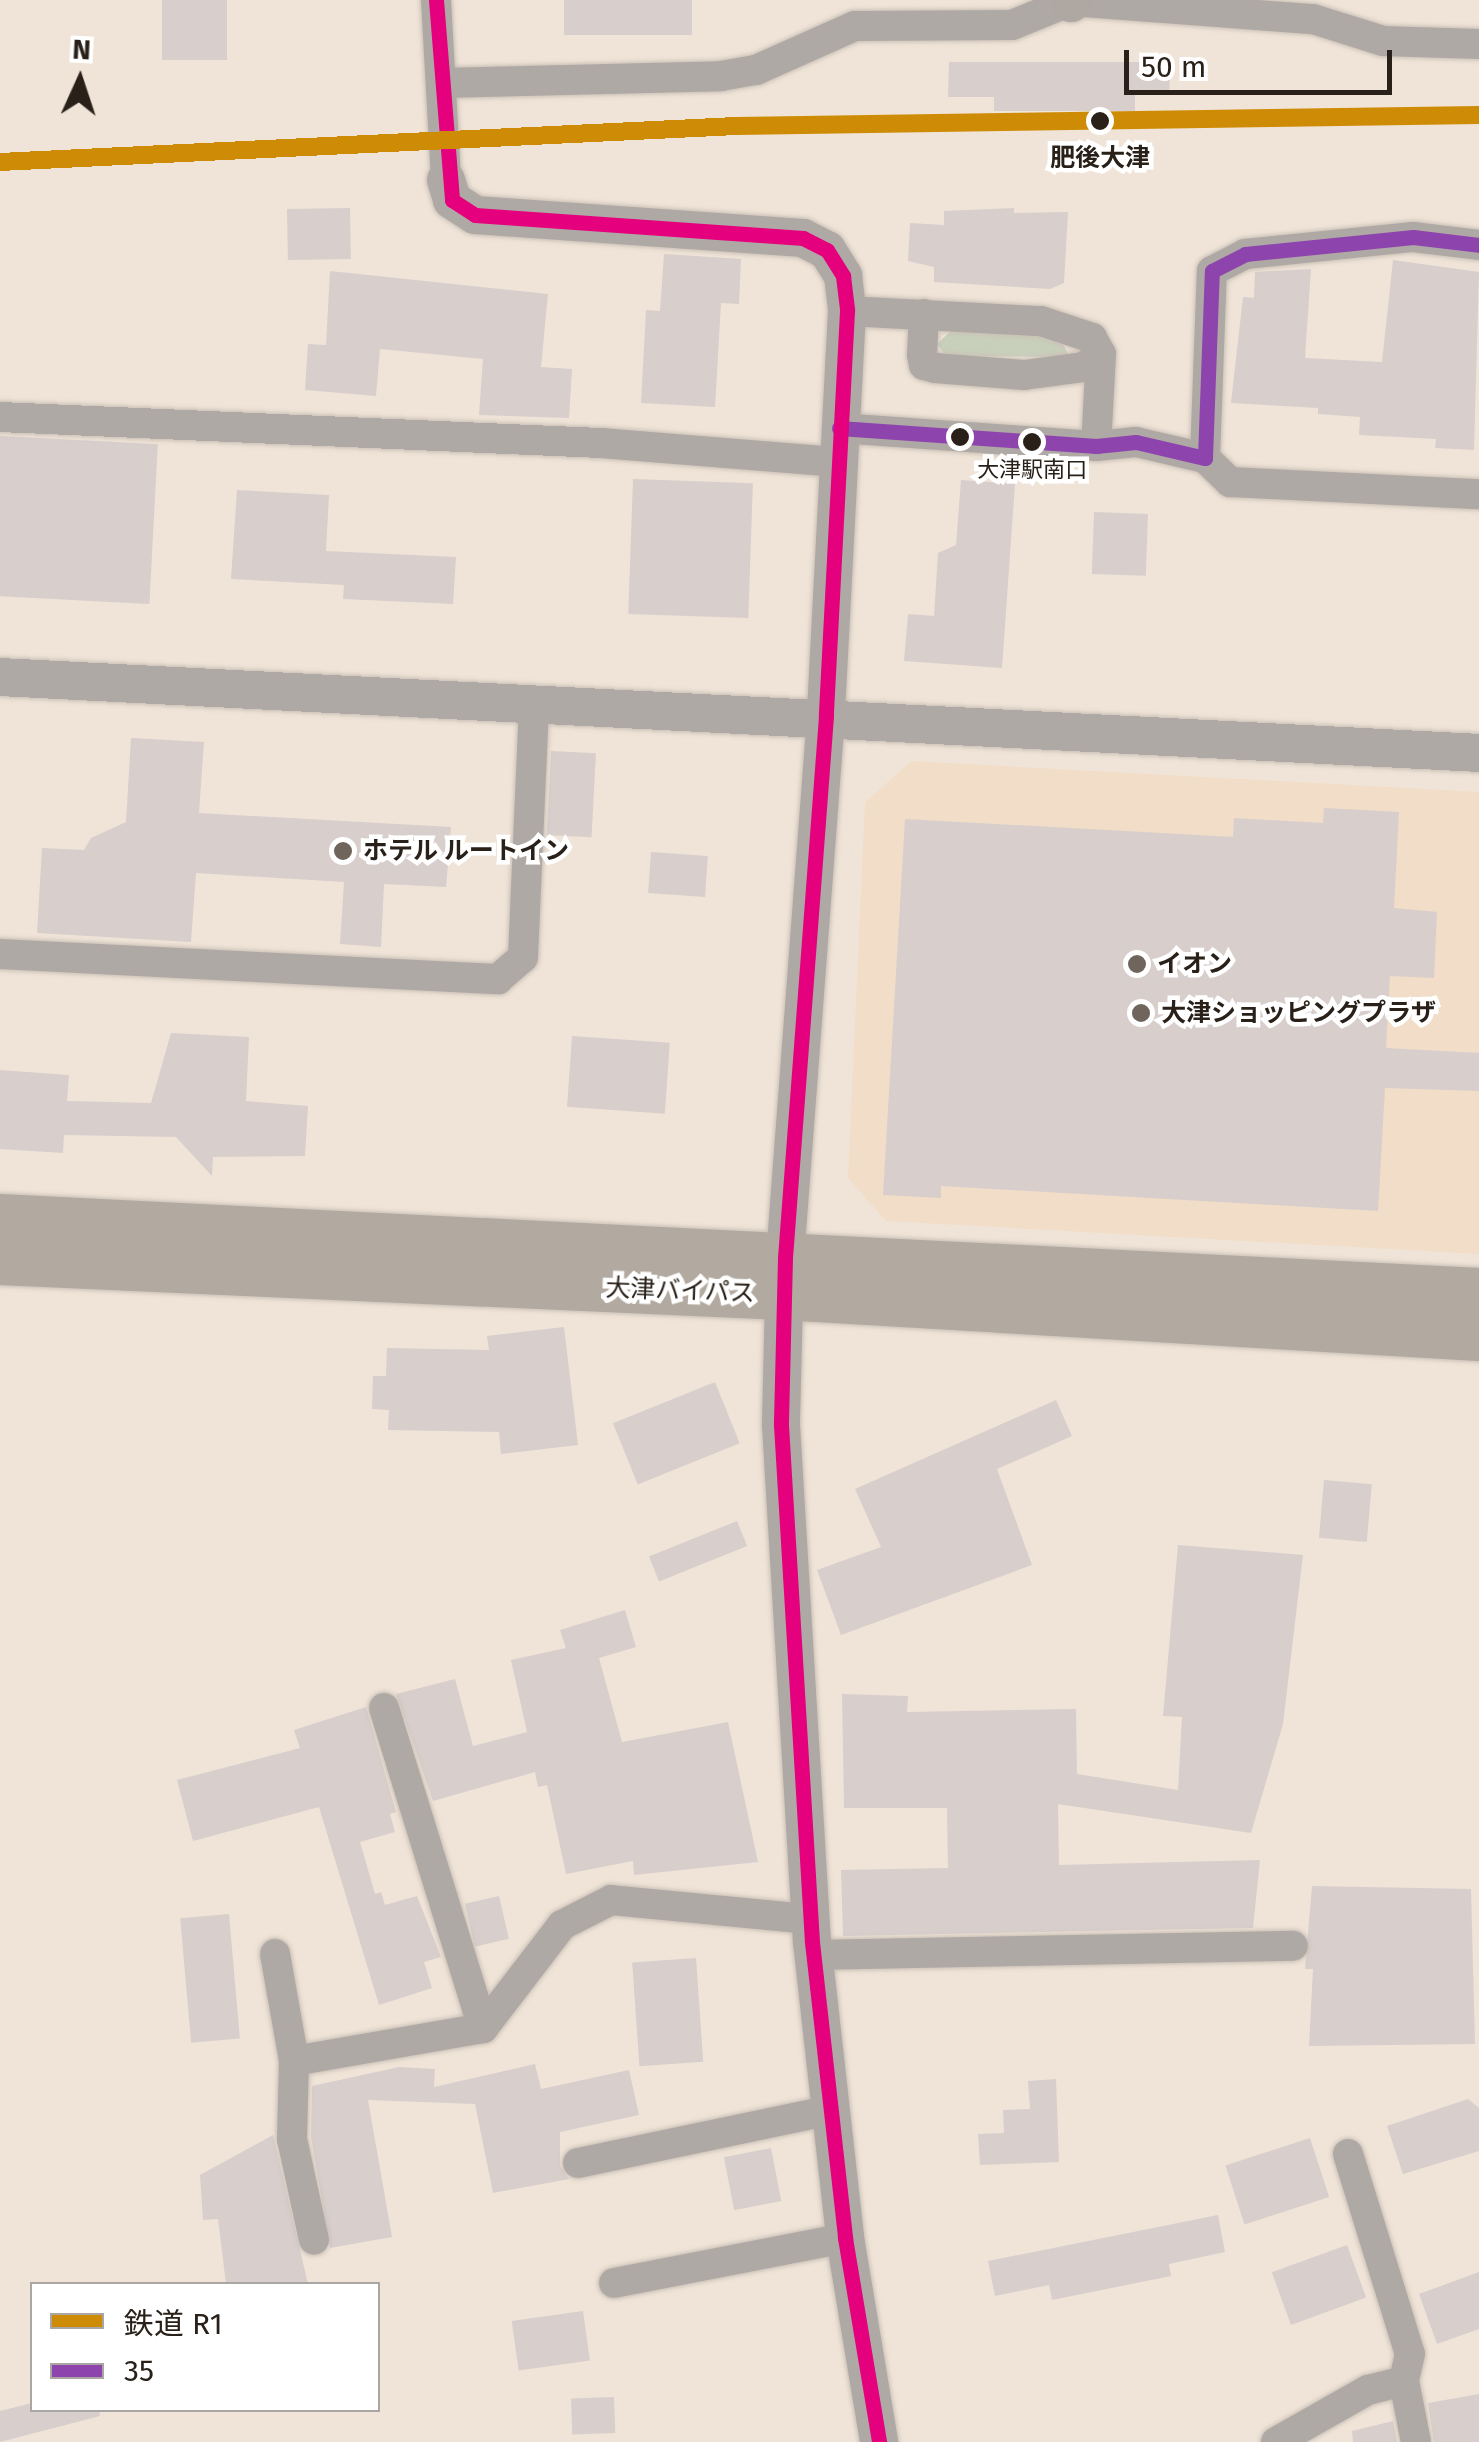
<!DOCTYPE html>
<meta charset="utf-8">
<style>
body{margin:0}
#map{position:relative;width:1479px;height:2442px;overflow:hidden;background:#f0e4d8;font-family:"Fira Sans","Noto Sans JP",sans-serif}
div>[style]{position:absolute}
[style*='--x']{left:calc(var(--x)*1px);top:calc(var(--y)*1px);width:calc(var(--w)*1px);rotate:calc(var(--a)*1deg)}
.built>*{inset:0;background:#f1ddc8}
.green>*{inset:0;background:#c8cfbb}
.building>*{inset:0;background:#d8cecc;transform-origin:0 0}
.roads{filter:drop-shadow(0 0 2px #cbc1b7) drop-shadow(0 0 2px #cbc1b7)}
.minor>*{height:30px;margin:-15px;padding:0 15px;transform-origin:15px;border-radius:15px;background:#afa9a5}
.tertiary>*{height:38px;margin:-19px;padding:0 19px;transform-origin:19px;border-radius:19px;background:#afa9a5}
.secondary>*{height:42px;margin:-21px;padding:0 21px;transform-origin:21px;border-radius:21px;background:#afa8a2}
.trunk>*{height:50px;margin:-25px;padding:0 25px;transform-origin:25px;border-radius:25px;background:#b2aaa1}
.bus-1>*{height:15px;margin:-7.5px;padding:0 7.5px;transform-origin:7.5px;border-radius:7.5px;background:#8e44ad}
.bus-2>*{height:15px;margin:-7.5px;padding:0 7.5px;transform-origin:7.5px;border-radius:7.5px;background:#e5007d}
.rail-1>*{height:18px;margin:-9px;padding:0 9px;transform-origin:9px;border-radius:9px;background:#ce8b05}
.dots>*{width:28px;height:28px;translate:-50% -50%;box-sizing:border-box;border:5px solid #fff;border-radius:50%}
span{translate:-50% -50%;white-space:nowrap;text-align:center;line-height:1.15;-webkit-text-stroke:9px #fff;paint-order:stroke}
.bus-label{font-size:22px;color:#292119}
.stop-label{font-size:25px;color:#292119;font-weight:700}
.poi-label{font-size:25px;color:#292119;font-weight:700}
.left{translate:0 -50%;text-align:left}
.street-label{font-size:25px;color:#292119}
.legend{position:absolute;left:30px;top:2282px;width:350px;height:130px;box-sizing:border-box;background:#fff;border:2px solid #a9a6a3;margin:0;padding:12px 18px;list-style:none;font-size:30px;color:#292119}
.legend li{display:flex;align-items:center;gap:20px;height:50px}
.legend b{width:50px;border:2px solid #a9a6a3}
.north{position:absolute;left:30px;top:30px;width:100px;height:100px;-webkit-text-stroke:8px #fff;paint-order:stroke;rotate:3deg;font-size:28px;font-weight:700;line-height:40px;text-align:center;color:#292119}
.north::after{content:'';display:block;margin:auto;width:35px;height:45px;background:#292119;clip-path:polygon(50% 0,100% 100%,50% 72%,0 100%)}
.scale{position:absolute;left:1124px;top:50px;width:268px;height:45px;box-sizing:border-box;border:5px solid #292119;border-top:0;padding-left:12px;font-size:30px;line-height:35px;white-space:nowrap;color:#292119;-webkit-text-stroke:8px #fff;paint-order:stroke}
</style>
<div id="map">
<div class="built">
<div style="clip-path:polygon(912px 761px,1479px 792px,1479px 1254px,886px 1221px,848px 1178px,865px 802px)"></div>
</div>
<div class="green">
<div style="clip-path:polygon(953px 329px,1043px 334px,1062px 343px,1070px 357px,946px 356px,937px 344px)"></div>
</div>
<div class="building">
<div style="left:162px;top:0;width:65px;height:60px"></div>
<div style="left:564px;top:0;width:128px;height:35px"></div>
<div style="clip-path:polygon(949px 62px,1171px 62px,1169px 94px,1135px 92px,1135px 111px,994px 111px,994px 97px,948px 97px)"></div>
<div style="left:350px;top:208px;width:51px;height:63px;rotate:89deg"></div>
<div style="clip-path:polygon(1014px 208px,1014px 213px,1068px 212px,1064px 283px,1050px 289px,934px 282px,934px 267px,908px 261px,910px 223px,944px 225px,944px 211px)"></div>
<div style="clip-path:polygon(664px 254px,741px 259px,739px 304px,721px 303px,715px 407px,641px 403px,646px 310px,660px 311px)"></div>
<div style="clip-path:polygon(1393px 260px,1479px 272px,1474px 450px,1435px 448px,1436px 439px,1359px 435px,1360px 417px,1318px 414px,1318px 408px,1231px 403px,1243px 297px,1254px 298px,1255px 272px,1311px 269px,1305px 358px,1382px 362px)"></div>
<div style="clip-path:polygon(330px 271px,548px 294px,541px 367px,572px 369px,569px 418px,479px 415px,483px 359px,380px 349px,376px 396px,305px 390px,308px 344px,326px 345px)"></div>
<div style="left:0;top:436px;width:158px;height:160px;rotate:3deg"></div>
<div style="left:633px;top:479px;width:120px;height:135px;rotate:2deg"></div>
<div style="clip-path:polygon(961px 480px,1015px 484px,1002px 668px,904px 661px,908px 614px,934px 616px,938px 553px,956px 545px)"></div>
<div style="clip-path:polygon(237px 490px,329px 495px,326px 551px,456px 557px,453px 604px,343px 599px,344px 585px,231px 579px)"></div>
<div style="left:1094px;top:512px;width:54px;height:62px;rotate:2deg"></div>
<div style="clip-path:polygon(131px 738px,204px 742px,199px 813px,451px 827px,446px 887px,384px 884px,381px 947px,340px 944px,344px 882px,196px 873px,191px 942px,37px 933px,42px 848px,84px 850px,91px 838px,126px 822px)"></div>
<div style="left:551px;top:751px;width:45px;height:84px;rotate:3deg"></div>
<div style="clip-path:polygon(1324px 808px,1399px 812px,1394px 908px,1437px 912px,1434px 978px,1390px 976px,1386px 1048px,1479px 1053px,1479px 1091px,1385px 1088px,1378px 1211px,941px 1186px,941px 1198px,883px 1195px,905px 819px,1233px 837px,1234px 818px,1323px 823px)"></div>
<div style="left:651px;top:852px;width:57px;height:41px;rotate:4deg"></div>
<div style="clip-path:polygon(171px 1033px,249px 1037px,246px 1101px,308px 1106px,305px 1156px,213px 1157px,212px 1176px,176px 1137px,64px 1135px,63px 1153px,0 1149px,0 1070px,69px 1075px,67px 1101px,151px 1103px)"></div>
<div style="left:572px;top:1036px;width:98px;height:71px;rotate:4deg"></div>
<div style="clip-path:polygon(564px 1327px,578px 1445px,501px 1454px,499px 1432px,388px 1430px,389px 1410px,372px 1409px,373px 1376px,386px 1376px,387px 1348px,489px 1350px,487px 1336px)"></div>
<div style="left:715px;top:1382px;width:66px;height:110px;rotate:68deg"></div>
<div style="clip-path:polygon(1056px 1400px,1072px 1436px,997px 1469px,1032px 1565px,841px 1635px,817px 1570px,881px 1547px,855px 1489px)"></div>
<div style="left:1324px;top:1480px;width:48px;height:58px;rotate:5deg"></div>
<div style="left:737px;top:1521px;width:27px;height:95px;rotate:68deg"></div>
<div style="clip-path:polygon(1178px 1545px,1303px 1555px,1283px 1724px,1251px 1833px,1058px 1804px,1059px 1865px,1260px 1860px,1253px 1928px,843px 1936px,841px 1870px,948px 1868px,947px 1808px,844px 1808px,842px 1694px,908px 1696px,907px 1712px,1076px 1709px,1077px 1774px,1178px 1790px,1182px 1717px,1163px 1716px)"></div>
<div style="clip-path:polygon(625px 1610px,636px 1647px,599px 1658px,622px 1742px,728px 1722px,758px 1862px,634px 1875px,633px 1861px,566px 1874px,547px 1785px,538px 1787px,535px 1772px,433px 1801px,396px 1694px,455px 1679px,473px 1746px,527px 1732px,511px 1660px,566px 1648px,560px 1630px)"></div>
<div style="clip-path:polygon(366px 1707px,396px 1812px,390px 1814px,395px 1832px,360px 1842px,375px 1894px,381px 1892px,385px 1905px,417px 1896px,441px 1957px,424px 1962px,432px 1988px,379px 2005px,319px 1807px,193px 1841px,177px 1780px,300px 1748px,294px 1730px)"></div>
<div style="clip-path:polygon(1312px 1886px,1471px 1889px,1475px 2044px,1309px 2046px,1313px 1969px,1305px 1969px)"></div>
<div style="left:499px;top:1896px;width:44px;height:35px;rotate:77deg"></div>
<div style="left:229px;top:1914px;width:125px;height:49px;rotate:85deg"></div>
<div style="left:696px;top:1958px;width:104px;height:64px;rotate:86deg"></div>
<div style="clip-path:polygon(535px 2064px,541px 2089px,629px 2070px,639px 2115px,560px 2132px,560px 2166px,569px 2179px,493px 2193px,475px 2104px,368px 2100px,392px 2237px,330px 2248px,311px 2137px,312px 2086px,399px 2067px,435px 2069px,434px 2087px)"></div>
<div style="clip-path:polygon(1056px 2079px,1059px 2162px,980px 2165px,978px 2134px,1004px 2133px,1003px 2110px,1030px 2109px,1028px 2081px)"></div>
<div style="clip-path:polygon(1468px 2099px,1479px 2108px,1479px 2151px,1403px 2174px,1387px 2126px)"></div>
<div style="clip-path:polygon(273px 2135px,308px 2284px,226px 2284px,218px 2219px,203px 2220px,200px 2175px)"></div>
<div style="left:1310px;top:2138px;width:62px;height:89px;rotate:72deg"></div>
<div style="left:771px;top:2148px;width:54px;height:48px;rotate:79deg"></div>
<div style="clip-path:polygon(1218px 2215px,1225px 2252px,1169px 2264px,1171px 2276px,1052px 2300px,1049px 2285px,995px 2296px,988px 2261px)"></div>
<div style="left:1347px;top:2245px;width:56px;height:80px;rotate:70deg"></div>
<div style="clip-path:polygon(1479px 2272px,1479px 2329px,1437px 2344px,1419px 2294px)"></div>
<div style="left:583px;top:2311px;width:50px;height:72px;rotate:82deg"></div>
<div style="clip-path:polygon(1479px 2394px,1479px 2442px,1434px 2442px,1428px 2403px)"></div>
<div style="left:614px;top:2397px;width:36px;height:43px;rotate:88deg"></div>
<div style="clip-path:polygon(32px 2403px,32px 2410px,99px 2410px,100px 2416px,0 2442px,0 2411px)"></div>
<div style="clip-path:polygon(1393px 2421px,1397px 2442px,1353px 2442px,1352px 2431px)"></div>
</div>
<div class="roads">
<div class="minor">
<div style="--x:436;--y:0;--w:180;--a:86.8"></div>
<div style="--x:441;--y:83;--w:280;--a:-1.4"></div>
<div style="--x:721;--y:76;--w:36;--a:-10"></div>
<div style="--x:756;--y:70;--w:108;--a:-24"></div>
<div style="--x:855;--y:26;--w:157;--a:-0.4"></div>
<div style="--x:1012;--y:25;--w:64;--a:-22.1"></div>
<div style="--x:1071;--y:1;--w:243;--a:4.3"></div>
<div style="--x:1313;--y:19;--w:73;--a:17.4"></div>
<div style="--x:1383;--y:41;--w:96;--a:1.8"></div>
<div style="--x:847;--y:311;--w:194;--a:3"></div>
<div style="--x:1041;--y:321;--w:54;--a:18.4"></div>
<div style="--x:1092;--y:338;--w:18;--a:61"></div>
<div style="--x:1101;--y:354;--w:92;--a:93.1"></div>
<div style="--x:924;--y:314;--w:41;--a:92.8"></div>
<div style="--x:922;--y:355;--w:10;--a:79"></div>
<div style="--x:924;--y:365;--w:11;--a:15"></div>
<div style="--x:935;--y:368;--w:89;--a:4.5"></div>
<div style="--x:1024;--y:375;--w:61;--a:-7.6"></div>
<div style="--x:1084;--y:367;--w:21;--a:-37"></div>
<div style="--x:0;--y:417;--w:602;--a:2.48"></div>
<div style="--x:601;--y:443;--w:238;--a:4.6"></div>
<div style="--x:839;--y:428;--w:258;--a:4"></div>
<div style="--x:1096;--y:446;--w:40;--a:-5.7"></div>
<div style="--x:1136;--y:442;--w:71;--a:13.1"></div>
<div style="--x:1205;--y:458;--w:187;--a:-87.9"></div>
<div style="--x:1212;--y:271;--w:37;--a:-27"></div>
<div style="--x:1245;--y:254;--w:169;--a:-5.8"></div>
<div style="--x:1413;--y:237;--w:66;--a:6.9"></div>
<div style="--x:1205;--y:458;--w:35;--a:44"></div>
<div style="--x:1230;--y:482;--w:249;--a:2.8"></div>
<div style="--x:0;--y:954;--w:499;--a:2.9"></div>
<div style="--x:498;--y:979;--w:33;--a:-41"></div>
<div style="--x:523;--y:957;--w:254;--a:-87.5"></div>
<div style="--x:384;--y:1708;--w:335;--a:72.8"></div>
<div style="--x:275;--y:1954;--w:109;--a:79.9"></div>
<div style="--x:294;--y:2061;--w:192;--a:-9.9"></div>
<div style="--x:483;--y:2028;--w:130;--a:-52.5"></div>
<div style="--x:562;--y:1925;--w:55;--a:-27"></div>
<div style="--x:611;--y:1900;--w:200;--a:5.5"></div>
<div style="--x:813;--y:1955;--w:480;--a:-1.1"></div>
<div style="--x:294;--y:2061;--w:78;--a:91.5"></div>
<div style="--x:292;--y:2139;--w:103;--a:77.7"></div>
<div style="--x:1348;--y:2154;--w:209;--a:72.8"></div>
<div style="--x:1410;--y:2354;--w:28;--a:103"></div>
<div style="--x:1404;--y:2381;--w:62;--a:78.9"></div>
<div style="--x:578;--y:2163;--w:258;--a:-11.8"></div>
<div style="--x:614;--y:2283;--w:235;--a:-11"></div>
<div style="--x:1276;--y:2442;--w:106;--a:-29.5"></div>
<div style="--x:1368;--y:2390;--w:37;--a:-14"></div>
</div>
<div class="tertiary">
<div style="--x:446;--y:180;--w:21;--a:73"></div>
<div style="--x:452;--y:200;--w:27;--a:33"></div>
<div style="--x:475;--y:215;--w:329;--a:4"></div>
<div style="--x:803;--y:238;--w:27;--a:27"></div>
<div style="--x:827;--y:250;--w:31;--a:58"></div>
<div style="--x:843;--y:276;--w:35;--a:83"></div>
<div style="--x:847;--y:311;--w:406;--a:93"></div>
<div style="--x:826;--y:716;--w:544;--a:94.33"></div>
<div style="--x:785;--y:1258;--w:167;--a:91.4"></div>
<div style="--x:781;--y:1425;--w:518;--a:86.57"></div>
<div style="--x:812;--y:1942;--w:298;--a:83.6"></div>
<div style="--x:845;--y:2238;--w:207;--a:80.5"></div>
<div style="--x:0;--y:677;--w:1481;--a:2.94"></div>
</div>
<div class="secondary">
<div style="--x:1071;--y:0;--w:1;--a:90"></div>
</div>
<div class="trunk">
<div style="--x:0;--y:1219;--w:1481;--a:2.86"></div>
<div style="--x:0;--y:1260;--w:784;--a:2.56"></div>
<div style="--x:783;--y:1295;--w:697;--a:3.37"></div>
</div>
</div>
<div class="bus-1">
<div style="--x:839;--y:428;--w:258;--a:4"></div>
<div style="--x:1096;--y:446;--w:40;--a:-5.7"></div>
<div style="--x:1136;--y:442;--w:71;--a:13.1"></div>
<div style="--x:1205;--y:458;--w:187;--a:-87.9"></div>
<div style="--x:1212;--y:271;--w:37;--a:-27"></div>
<div style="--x:1245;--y:254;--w:169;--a:-5.8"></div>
<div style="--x:1413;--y:237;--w:66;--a:6.9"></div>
</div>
<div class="bus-2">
<div style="--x:436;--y:0;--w:201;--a:85.4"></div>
<div style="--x:452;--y:200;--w:27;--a:33"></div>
<div style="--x:475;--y:215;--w:329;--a:4"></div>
<div style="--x:803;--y:238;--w:27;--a:27"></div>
<div style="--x:827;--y:250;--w:31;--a:58"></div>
<div style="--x:843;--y:276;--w:35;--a:83"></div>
<div style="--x:847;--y:311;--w:406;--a:93"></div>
<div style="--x:826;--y:716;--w:544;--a:94.33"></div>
<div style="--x:785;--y:1258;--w:167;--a:91.4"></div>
<div style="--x:781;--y:1425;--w:518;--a:86.57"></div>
<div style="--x:812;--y:1942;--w:298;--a:83.6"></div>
<div style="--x:845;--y:2238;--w:207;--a:80.5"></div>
</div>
<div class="rail-1">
<div style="--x:0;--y:162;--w:737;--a:-2.8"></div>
<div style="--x:736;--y:126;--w:743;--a:-0.85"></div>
</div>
<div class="dots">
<div style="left:1100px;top:121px;background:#292119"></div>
<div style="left:960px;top:437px;background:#292119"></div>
<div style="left:1032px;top:442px;background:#292119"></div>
<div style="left:343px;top:851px;background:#6f655c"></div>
<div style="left:1137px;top:964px;background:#6f655c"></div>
<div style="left:1141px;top:1013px;background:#6f655c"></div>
</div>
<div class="bus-label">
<span style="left:1032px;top:470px">大津駅南口</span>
</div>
<div class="stop-label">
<span style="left:1100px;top:158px">肥後大津</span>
</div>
<div class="poi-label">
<span class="left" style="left:363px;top:851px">ホテル ルートイン</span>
<span class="left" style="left:1157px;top:964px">イオン</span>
<span class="left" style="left:1161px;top:1013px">大津ショッピングプラザ</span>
</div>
<div class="street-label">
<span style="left:680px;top:1291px;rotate:2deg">大津バイパス</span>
</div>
<ul class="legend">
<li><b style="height:12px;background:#ce8b05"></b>鉄道 R1</li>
<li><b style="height:12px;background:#8e44ad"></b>35</li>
</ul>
<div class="north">N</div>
<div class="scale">50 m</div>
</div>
